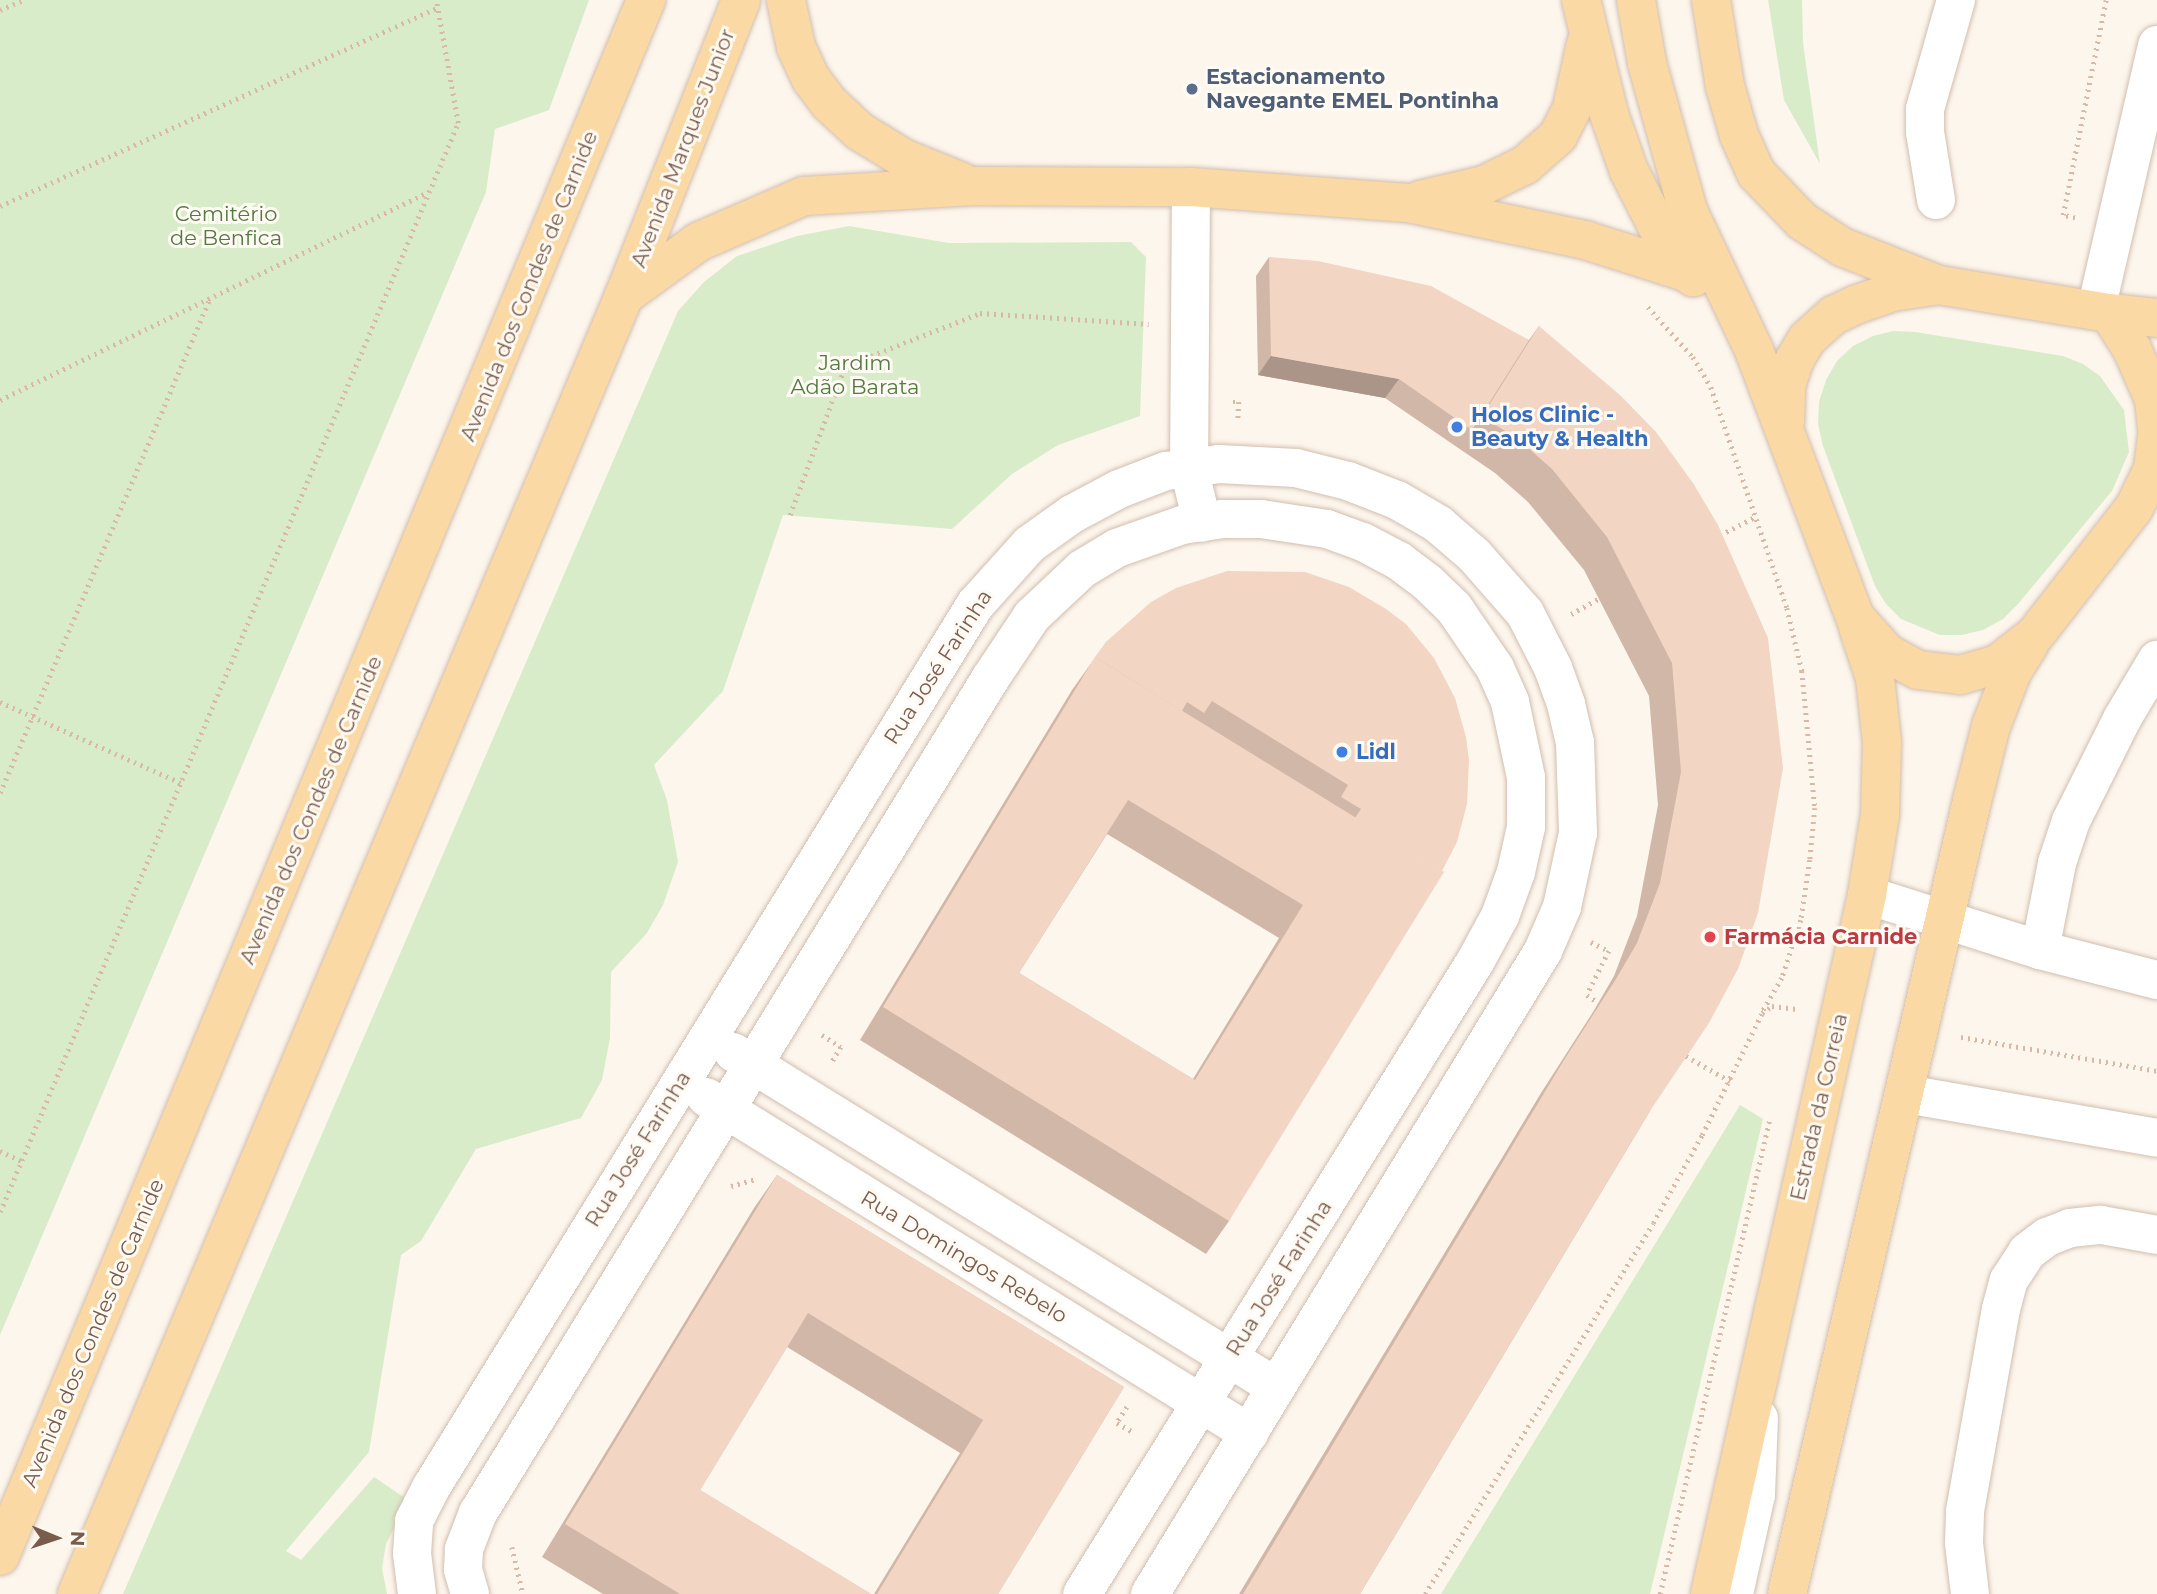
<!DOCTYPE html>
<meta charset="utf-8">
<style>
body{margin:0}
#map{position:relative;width:2157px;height:1594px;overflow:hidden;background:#fdf6ec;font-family:Montserrat,sans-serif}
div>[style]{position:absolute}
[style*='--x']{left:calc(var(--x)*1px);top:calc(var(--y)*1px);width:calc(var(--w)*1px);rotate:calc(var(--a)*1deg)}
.green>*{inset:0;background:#d8ecc9}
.path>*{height:4.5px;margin-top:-2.25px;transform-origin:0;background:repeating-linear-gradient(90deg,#d9b8a5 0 2px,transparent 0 7px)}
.roads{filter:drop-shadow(0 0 2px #d1beb0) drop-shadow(0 0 2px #d1beb0)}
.minor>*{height:38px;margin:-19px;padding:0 19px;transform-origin:19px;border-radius:19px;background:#fff}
.major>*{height:38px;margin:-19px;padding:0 19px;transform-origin:19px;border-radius:19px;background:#fbd9a5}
.wall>*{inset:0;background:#d1b7a8}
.shaded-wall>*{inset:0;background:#aa9588}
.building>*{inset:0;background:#f3d5c3}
.dots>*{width:19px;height:19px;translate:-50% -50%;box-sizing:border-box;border:4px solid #fffaf3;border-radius:50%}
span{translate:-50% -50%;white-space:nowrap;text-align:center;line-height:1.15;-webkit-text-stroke:6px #fffaf3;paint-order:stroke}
.service-label{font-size:21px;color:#4e5e75;font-weight:700}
.left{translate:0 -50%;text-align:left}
.street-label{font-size:21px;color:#7a5c4d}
.park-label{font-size:21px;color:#537a41}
.shop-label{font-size:21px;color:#366cbe;font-weight:700}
.health-label{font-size:21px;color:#be3a42;font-weight:700}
.north{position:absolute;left:21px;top:1503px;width:70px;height:70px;-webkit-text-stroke:5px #fffaf3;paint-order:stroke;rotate:92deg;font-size:19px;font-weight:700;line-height:28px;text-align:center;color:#7a5c4d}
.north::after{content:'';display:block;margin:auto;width:24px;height:32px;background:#7a5c4d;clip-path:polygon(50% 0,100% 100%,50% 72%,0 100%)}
</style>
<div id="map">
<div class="green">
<div style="clip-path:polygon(0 0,589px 0,549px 110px,495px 129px,486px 192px,0 1335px)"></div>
<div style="clip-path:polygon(1768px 0,1802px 0,1803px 43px,1820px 164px,1784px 100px)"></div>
<div style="clip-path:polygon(849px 226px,949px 243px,1131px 242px,1146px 257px,1140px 416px,1058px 445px,1012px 474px,952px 529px,783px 515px,723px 691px,654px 765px,667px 800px,678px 862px,663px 905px,647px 933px,611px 972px,610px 1038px,602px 1080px,581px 1118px,476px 1149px,421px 1241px,401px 1255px,369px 1452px,286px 1551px,301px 1560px,374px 1477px,408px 1500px,386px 1544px,382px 1568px,387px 1594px,123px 1594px,678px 311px,704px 282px,737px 256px,797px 236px)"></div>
<div style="clip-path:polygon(1893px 331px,1915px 332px,2063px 356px,2083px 364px,2100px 376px,2124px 410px,2129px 452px,2112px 491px,2018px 604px,2003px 619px,1983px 630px,1962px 635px,1940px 635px,1901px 619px,1886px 604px,1875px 586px,1823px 446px,1818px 424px,1819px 402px,1826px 380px,1837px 361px,1853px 346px,1873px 336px)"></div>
<div style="clip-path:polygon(1740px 1105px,1763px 1119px,1650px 1594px,1441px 1594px)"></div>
</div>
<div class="path">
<div style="--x:0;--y:10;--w:26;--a:-23"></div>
<div style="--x:0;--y:206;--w:480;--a:-24.4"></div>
<div style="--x:2075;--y:218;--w:12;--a:-166"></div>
<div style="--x:2063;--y:215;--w:219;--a:-78.7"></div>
<div style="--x:1648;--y:307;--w:67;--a:48"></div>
<div style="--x:1693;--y:357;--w:35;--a:59"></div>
<div style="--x:1711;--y:387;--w:234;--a:71"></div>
<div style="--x:1787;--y:608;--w:65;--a:76.6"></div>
<div style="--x:1802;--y:671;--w:138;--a:84.6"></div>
<div style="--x:1815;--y:808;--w:52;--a:95.5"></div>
<div style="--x:1810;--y:860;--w:61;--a:98.5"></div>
<div style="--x:1801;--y:920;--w:61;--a:108.1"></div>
<div style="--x:1782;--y:978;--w:38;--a:120"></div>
<div style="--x:0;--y:400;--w:476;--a:-25.9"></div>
<div style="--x:1233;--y:402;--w:6;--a:0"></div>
<div style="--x:1239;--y:402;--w:20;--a:93"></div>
<div style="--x:790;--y:515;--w:159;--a:-69.7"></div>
<div style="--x:845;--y:366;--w:145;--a:-21.4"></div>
<div style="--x:980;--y:313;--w:169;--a:3.7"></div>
<div style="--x:1720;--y:535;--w:42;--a:-27.2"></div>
<div style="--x:1571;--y:614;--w:33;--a:-29"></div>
<div style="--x:0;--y:702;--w:198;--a:24.1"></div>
<div style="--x:0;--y:793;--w:538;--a:-67.01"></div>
<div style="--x:1591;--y:942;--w:20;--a:27"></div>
<div style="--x:1609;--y:951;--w:49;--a:116.6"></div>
<div style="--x:1587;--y:995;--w:14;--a:34"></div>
<div style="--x:822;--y:1035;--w:22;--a:32"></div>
<div style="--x:841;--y:1047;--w:17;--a:121"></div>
<div style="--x:1961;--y:1037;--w:199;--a:9.8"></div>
<div style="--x:1686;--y:1056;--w:51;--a:29.6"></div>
<div style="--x:0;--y:1151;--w:23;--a:25"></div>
<div style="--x:731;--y:1186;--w:26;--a:-16"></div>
<div style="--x:0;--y:1212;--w:1181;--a:-67.19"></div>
<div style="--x:458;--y:123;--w:125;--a:-100.1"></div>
<div style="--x:1127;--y:1407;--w:19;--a:122"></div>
<div style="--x:1117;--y:1423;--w:18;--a:29"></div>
<div style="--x:512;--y:1547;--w:48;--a:76.8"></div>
<div style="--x:1425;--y:1594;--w:435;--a:-58.4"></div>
<div style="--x:1653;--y:1223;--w:101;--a:-60.9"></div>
<div style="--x:1702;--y:1135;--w:136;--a:-63.8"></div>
<div style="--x:1762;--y:1013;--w:12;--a:-35"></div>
<div style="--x:1772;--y:1006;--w:25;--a:7"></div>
<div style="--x:1660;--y:1594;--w:485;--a:-77"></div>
</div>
<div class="roads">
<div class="minor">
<div style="--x:1191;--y:187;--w:281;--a:90.4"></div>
<div style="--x:1189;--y:468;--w:56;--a:76.5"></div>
<div style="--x:1936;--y:200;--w:69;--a:-99.2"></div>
<div style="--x:1925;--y:132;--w:23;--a:-90"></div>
<div style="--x:1925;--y:109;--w:113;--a:-74.1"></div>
<div style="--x:2096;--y:310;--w:272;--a:-77"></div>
<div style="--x:1867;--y:895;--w:182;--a:17.6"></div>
<div style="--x:2040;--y:950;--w:121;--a:14.4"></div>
<div style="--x:2040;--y:950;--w:89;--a:-78.9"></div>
<div style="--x:2057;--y:863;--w:44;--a:-71.6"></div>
<div style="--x:2071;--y:821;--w:114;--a:-63.4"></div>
<div style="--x:2122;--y:719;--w:69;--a:-59.3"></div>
<div style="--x:733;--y:1052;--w:638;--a:31.67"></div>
<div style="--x:1906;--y:1094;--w:255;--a:9.9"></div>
<div style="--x:706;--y:1097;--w:639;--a:31.75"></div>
<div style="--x:417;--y:1594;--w:41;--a:-97"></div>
<div style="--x:412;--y:1553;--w:32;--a:-86"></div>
<div style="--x:414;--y:1521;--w:39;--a:-63"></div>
<div style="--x:432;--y:1486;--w:1035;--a:-58.35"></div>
<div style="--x:975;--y:605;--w:82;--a:-48"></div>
<div style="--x:1030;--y:544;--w:52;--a:-35.5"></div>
<div style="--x:1072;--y:514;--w:53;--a:-28"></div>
<div style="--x:1119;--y:489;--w:50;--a:-21"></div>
<div style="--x:1166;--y:471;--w:53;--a:-7.5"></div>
<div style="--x:1219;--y:464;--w:77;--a:3"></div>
<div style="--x:1296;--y:468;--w:54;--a:14"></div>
<div style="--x:1348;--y:481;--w:53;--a:21.2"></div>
<div style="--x:1397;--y:500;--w:48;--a:30.3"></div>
<div style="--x:1438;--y:524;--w:48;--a:40.7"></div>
<div style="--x:1474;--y:555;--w:77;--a:48.7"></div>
<div style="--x:1525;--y:613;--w:62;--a:63"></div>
<div style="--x:1553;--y:668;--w:38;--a:70"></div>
<div style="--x:1566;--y:704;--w:39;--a:77"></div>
<div style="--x:1575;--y:742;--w:91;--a:88.1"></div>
<div style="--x:1578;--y:833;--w:76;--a:102.2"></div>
<div style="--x:1562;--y:907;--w:48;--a:113.4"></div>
<div style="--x:1543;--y:951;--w:754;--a:121.43"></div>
<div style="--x:470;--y:1594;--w:26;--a:-106"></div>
<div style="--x:463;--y:1569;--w:20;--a:-87"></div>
<div style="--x:464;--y:1549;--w:39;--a:-69"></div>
<div style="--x:478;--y:1513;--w:979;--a:-58.45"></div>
<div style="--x:990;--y:679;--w:76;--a:-56.3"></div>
<div style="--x:1032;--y:616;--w:69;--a:-43.2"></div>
<div style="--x:1082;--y:569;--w:41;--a:-31"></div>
<div style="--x:1117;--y:548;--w:69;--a:-19.5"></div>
<div style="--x:1182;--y:525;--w:40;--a:-8.5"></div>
<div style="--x:1222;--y:519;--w:39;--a:0"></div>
<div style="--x:1261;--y:519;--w:67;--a:8.6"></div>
<div style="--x:1327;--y:529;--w:38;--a:20"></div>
<div style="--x:1363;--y:542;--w:41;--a:27.8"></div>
<div style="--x:1399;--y:561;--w:36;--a:37"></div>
<div style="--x:1428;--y:583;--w:36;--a:44"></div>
<div style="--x:1454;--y:608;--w:73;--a:55.7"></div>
<div style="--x:1495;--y:668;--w:37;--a:66"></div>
<div style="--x:1510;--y:702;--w:77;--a:78"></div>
<div style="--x:1526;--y:777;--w:50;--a:90"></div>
<div style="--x:1526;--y:827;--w:46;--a:102.5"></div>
<div style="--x:1516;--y:872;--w:47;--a:110"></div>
<div style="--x:1500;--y:916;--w:52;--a:118.5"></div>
<div style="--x:1475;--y:962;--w:744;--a:121.87"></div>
<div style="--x:1734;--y:1594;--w:101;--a:-77.5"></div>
<div style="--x:1756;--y:1495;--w:77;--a:-87.8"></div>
<div style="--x:1970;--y:1594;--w:51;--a:-96.7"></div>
<div style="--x:1964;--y:1543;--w:32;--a:-88"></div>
<div style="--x:1965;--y:1511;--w:205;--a:-79.9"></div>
<div style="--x:2001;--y:1309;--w:30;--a:-75"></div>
<div style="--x:2009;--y:1280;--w:33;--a:-57"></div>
<div style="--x:2027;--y:1252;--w:25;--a:-37"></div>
<div style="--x:2047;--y:1237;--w:25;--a:-21"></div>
<div style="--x:2070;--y:1228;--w:31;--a:-6"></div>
<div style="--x:2101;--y:1225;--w:57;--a:10.1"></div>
</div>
<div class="major">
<div style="--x:786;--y:0;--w:48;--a:78"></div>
<div style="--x:796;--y:47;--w:35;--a:65"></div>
<div style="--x:811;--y:79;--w:30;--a:53"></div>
<div style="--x:829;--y:103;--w:41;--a:43"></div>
<div style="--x:859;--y:131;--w:52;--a:31.5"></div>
<div style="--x:903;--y:158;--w:64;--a:22.1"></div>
<div style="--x:1581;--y:0;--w:117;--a:76.2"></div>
<div style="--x:1609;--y:114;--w:60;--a:70.7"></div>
<div style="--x:1629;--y:171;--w:62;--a:63"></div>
<div style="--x:1657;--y:226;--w:54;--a:57.8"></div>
<div style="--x:1686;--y:272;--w:9;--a:36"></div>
<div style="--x:1636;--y:0;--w:64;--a:80.1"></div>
<div style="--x:1647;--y:63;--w:154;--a:74.5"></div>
<div style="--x:1688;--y:211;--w:154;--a:64.6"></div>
<div style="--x:1754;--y:350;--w:285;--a:69.3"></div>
<div style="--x:1855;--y:617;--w:48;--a:48.4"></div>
<div style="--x:1887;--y:653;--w:35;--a:29"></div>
<div style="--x:1918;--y:670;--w:42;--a:6.8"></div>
<div style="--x:1960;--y:675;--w:40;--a:-16"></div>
<div style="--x:1998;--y:664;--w:47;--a:-38.1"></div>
<div style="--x:2035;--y:635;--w:161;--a:-52.1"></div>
<div style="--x:2134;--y:508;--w:43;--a:-64"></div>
<div style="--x:2153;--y:469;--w:32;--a:-83"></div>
<div style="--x:1711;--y:0;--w:87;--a:80.8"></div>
<div style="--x:1725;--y:86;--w:51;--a:74.1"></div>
<div style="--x:1739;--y:135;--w:42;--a:65.9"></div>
<div style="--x:1756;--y:173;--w:66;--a:46.2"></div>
<div style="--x:1802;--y:221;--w:48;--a:33"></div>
<div style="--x:1842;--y:247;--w:99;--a:21.4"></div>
<div style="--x:1420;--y:200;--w:66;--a:-13.2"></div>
<div style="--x:1484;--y:185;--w:46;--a:-26"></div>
<div style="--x:1525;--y:165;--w:44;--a:-41.3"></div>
<div style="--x:1558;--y:136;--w:31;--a:-63"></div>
<div style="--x:1572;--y:108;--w:66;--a:-77.7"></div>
<div style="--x:624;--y:296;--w:92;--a:-36.1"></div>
<div style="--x:698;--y:242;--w:116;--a:-23.5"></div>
<div style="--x:804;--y:196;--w:169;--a:-3.4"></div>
<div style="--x:973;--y:186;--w:218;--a:0.3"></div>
<div style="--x:1191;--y:187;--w:218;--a:4.2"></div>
<div style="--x:1408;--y:203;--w:181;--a:11.8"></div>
<div style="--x:1585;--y:240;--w:106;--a:17.6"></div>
<div style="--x:2109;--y:313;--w:48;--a:5.9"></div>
<div style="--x:1785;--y:422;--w:36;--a:-88"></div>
<div style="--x:1786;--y:386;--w:28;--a:-72"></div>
<div style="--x:1795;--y:359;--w:23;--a:-59"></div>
<div style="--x:1807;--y:339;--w:36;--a:-42"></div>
<div style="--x:1834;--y:315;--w:23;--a:-25"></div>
<div style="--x:1855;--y:305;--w:39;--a:-19"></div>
<div style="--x:1892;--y:292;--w:48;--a:-8.5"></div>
<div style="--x:1939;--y:285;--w:172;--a:9.4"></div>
<div style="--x:2109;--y:313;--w:43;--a:57.4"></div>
<div style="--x:2132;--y:349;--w:55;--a:66.3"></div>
<div style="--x:2154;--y:399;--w:29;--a:84"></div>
<div style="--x:0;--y:1556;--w:1685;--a:-67.45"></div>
<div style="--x:77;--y:1594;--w:1409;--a:-67.15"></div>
<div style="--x:624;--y:296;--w:318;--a:-68.4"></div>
<div style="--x:1710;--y:1594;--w:716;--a:-77.34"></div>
<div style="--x:1867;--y:895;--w:81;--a:-80.8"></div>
<div style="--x:1880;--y:815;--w:73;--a:-88.4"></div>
<div style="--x:1882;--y:742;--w:64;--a:-96.2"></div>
<div style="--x:1875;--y:678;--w:54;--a:-108.4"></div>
<div style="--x:1787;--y:1594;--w:814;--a:-76.87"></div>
<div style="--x:1972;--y:801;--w:77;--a:-75.8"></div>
<div style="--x:1991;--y:726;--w:58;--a:-68.7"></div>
<div style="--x:2012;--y:672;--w:32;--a:-58"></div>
</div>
</div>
<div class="wall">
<div style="clip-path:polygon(1269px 257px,1529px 340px,1539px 326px,1718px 525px,1650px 1111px,1360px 1594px,1239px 1594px,1541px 1093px,1593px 1012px,1614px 976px,1637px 916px,1658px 805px,1649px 696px,1584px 570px,1528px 502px,1495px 473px,1385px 398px,1258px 375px,1256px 276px)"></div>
<div style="clip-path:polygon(evenodd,1107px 641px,1434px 658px,1229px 1221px,1206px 1254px,860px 1040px,1072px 690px,1107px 641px,1107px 834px,1279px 938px,1193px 1079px,1019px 973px,1107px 834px)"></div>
<div style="clip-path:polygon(777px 1175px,1124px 1387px,998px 1594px,874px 1594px,960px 1453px,787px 1347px,700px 1490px,871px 1594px,603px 1594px,542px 1557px,754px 1208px)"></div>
</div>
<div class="shaded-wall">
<div style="clip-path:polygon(1271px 356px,1399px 379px,1385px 398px,1258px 375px)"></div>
</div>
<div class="building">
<div style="clip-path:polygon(1269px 257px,1318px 261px,1431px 286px,1529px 340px,1472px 430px,1399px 379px,1271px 356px)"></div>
<div style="clip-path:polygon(1539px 326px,1621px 396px,1656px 432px,1693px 483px,1718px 525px,1768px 638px,1783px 768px,1758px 913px,1738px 969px,1709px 1023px,1650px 1111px,1360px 1594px,1243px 1594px,1564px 1060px,1616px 979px,1637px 943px,1660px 883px,1681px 772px,1672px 663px,1607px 537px,1552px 469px,1519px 440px,1482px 416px)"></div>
<div style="clip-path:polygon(1227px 571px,1305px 572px,1349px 587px,1386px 609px,1406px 624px,1434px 658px,1455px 698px,1466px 737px,1469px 760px,1467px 804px,1457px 842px,1442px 871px,1355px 818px,1361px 809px,1341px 797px,1348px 785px,1212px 701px,1204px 713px,1187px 702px,1182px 711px,1095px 657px,1107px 641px,1151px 602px,1176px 588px)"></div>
<div style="clip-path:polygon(evenodd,1095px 657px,1444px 872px,1229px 1221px,883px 1007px,1095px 657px,1128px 800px,1303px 905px,1195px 1080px,1019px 973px,1128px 800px)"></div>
<div style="clip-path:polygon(777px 1175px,1124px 1387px,998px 1594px,877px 1594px,983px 1420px,808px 1313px,700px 1490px,871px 1594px,680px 1594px,565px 1524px)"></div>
</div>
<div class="dots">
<div style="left:1192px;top:89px;background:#5c6f8a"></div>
<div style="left:1457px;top:427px;background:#3f7fe0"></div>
<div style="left:1342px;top:752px;background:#3f7fe0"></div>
<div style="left:1710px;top:937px;background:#e0444e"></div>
</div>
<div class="service-label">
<span class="left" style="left:1206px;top:89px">Estacionamento<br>Navegante EMEL Pontinha</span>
</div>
<div class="street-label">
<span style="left:683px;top:148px;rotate:-69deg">Avenida Marques Junior</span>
<span style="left:529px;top:286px;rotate:-68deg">Avenida dos Condes de Carnide</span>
<span style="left:938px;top:667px;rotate:-57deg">Rua José Farinha</span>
<span style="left:311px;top:810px;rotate:-67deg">Avenida dos Condes de Carnide</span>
<span style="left:1819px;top:1107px;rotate:-77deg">Estrada da Correia</span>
<span style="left:638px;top:1149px;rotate:-58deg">Rua José Farinha</span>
<span style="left:964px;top:1257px;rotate:31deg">Rua Domingos Rebelo</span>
<span style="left:1279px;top:1278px;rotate:-58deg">Rua José Farinha</span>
<span style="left:93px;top:1333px;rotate:-67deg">Avenida dos Condes de Carnide</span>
</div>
<div class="park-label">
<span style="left:226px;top:226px">Cemitério<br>de Benfica</span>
<span style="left:855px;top:375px">Jardim<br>Adão Barata</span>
</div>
<div class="shop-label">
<span class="left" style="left:1471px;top:427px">Holos Clinic -<br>Beauty &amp; Health</span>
<span class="left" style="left:1356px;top:752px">Lidl</span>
</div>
<div class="health-label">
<span class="left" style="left:1724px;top:937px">Farmácia Carnide</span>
</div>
<div class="north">N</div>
</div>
